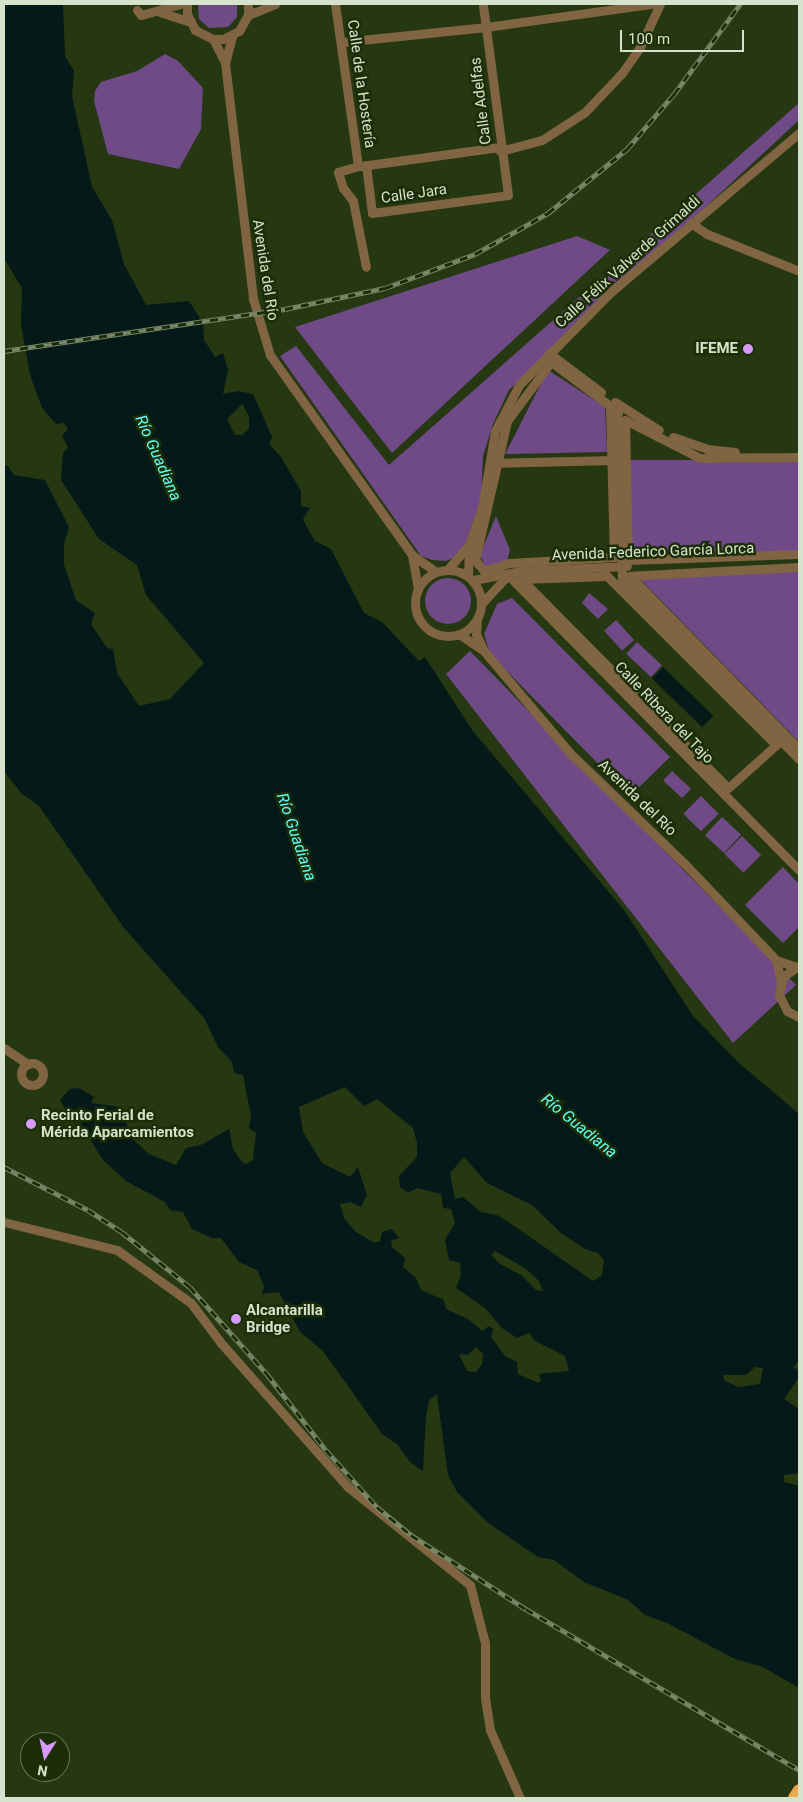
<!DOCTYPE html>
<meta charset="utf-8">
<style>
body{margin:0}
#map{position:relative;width:803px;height:1802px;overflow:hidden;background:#253812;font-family:Roboto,sans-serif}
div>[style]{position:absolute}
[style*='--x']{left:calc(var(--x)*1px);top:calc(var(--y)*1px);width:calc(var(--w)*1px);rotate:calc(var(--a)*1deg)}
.green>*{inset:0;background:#6f4a86;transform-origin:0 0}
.round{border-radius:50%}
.water>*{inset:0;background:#051918;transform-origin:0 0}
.minor>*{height:9px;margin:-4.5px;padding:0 4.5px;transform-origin:4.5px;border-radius:4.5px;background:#816542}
.minor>.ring{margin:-4.5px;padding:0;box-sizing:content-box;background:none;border:9px solid #816542;border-radius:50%}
.highway>*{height:12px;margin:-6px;padding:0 6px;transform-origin:6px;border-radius:6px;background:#eda84a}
.rail>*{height:4.5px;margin-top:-2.25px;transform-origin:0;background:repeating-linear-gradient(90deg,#1b2e07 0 8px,#788869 0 16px);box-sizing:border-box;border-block:1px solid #788869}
.dots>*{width:14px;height:14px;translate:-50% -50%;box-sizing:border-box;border:2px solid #1b2e07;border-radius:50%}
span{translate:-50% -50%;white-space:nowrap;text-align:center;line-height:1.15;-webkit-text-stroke:5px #1b2e07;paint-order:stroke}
.street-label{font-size:15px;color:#d6e3cc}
.poi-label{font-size:15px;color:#d6e3cc;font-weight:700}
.right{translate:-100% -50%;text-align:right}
.left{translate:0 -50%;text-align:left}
.water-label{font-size:16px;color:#5efef8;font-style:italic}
.frame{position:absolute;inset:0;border:5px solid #d6e3cc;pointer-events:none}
.north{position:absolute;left:20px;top:1732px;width:50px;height:50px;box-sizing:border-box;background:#1b2e07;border:1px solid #667656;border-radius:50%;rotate:190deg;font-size:14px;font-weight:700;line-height:20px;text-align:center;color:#d6e3cc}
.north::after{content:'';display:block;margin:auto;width:18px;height:22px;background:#d69bfa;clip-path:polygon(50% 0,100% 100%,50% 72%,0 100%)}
.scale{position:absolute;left:620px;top:30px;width:124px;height:22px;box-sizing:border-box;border:2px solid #d6e3cc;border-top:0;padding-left:6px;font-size:15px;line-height:18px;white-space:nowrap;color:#d6e3cc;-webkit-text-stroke:4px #1b2e07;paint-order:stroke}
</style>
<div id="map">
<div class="green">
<div style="clip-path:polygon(198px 4px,237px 4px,237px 17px,228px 27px,209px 28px,199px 19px)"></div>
<div style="clip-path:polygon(165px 54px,178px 61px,203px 88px,201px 129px,179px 169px,108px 154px,94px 101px,95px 91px,101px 82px,137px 71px)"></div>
<div style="clip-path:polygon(799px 103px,799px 120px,509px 390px,493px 424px,483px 456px,481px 499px,464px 548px,456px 557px,446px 561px,432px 560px,421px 556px,280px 356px,296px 346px,389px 465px)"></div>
<div style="clip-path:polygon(577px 236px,610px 250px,392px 453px,295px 327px)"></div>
<div style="clip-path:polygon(548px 370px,605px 407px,607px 452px,505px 454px)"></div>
<div style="left:799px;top:460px;width:92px;height:170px;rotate:90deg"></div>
<div style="clip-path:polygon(496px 516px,510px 550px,507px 561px,486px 568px,480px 555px)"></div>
<div style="clip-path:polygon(799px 569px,799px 742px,641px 580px)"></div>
<div class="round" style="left:425px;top:578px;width:46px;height:46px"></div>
<div style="clip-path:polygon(589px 593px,608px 609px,598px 619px,582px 603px)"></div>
<div style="clip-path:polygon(512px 598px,670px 757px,630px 796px,490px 654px,484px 634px,497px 604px)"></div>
<div style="left:616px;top:620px;width:27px;height:16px;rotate:48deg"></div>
<div style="left:637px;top:642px;width:34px;height:16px;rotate:43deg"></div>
<div style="clip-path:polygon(470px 651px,796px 985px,733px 1043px,446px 674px)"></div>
<div style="left:672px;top:771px;width:26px;height:13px;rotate:43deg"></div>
<div style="left:701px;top:796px;width:25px;height:25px;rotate:45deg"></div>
<div style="left:722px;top:817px;width:26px;height:25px;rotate:43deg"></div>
<div style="left:742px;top:836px;width:27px;height:25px;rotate:45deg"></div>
<div style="clip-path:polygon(783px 867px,799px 884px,799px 927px,783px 943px,745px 905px)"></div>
</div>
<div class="water">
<div style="clip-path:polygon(evenodd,4px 4px,63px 4px,65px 56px,74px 71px,72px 96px,92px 187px,112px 220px,124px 264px,146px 305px,189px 301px,203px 323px,204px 340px,215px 357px,223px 353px,228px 370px,223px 394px,238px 391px,253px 394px,272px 437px,269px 444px,281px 457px,301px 491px,301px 506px,310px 508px,303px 519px,308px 529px,315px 541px,331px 549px,364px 613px,382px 622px,419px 661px,425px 657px,472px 730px,624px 910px,693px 1016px,738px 1062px,799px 1114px,799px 1360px,793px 1367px,799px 1370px,799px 1377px,784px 1399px,799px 1409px,799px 1473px,784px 1475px,784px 1482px,799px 1486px,799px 1688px,763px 1667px,735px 1659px,667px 1623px,645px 1615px,628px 1600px,584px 1582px,554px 1560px,538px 1557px,487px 1522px,457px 1492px,448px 1475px,437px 1394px,429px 1400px,426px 1416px,423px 1471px,410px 1462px,397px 1444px,383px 1435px,323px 1351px,300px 1332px,279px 1292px,262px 1294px,264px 1286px,257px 1270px,239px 1262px,221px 1238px,212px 1238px,192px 1229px,183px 1212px,170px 1210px,165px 1202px,126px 1181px,103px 1160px,76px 1117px,66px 1111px,60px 1100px,70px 1089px,79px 1088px,94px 1097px,91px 1103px,120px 1107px,126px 1115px,128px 1135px,149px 1154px,176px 1165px,186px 1148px,201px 1145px,229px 1129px,233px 1149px,242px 1162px,246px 1164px,253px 1160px,256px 1133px,249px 1128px,251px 1116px,243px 1075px,234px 1073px,232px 1062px,218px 1047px,204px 1018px,124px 928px,39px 806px,22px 794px,4px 771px,4px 467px,7px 465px,14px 475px,45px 480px,69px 527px,64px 544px,64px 565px,76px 600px,95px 613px,91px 624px,107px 648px,113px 649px,117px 673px,139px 706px,170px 699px,204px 663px,146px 595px,137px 565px,99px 539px,61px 480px,63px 453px,68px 448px,62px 436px,68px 429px,64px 423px,56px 424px,42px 408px,30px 375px,21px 324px,22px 288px,5px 260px,4px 250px,4px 4px,242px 404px,249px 416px,249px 429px,242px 435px,235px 435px,227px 419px,242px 404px,4px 4px,345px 1087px,364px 1106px,377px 1099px,413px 1128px,417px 1143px,417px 1157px,399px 1176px,400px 1187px,408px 1193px,417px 1188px,441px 1194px,443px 1208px,451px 1209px,455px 1223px,445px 1240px,449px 1260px,460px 1263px,461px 1275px,456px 1288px,485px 1308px,502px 1328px,517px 1338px,529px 1333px,535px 1341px,565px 1356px,569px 1371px,539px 1374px,541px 1381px,538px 1383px,518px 1374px,517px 1362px,505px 1356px,491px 1337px,493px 1329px,489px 1326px,482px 1331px,468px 1319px,446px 1309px,444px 1300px,421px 1290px,416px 1278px,403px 1267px,405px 1258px,392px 1247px,391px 1241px,399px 1238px,392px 1229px,382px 1232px,380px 1242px,373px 1242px,356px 1232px,344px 1218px,340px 1204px,351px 1202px,361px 1207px,367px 1195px,358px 1167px,350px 1177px,322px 1163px,303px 1132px,299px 1107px,345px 1087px,4px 4px,464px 1157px,487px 1183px,532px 1205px,561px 1233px,585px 1249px,598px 1253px,604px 1260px,602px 1275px,593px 1281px,510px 1223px,497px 1215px,481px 1212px,463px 1197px,455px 1199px,450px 1173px,464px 1157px,4px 4px,495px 1251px,525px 1268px,539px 1281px,543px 1291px,536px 1290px,521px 1275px,500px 1264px,491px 1255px,495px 1251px,4px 4px,476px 1347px,483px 1354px,482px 1364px,476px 1372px,467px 1371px,459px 1354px,468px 1355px,476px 1347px,4px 4px,755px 1367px,763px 1368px,760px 1384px,738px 1387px,724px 1380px,723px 1375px,746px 1375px,755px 1367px)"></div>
<div style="left:663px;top:667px;width:70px;height:16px;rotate:44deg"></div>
</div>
<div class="minor">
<div style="--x:187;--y:4;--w:10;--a:90"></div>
<div style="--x:187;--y:14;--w:18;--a:63"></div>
<div style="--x:195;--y:30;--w:20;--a:27"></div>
<div style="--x:213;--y:39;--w:10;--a:0"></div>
<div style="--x:223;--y:39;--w:18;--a:-27"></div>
<div style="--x:239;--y:31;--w:18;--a:-61"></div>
<div style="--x:248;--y:15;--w:11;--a:-90"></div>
<div style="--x:335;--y:4;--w:164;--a:81.9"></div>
<div style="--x:358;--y:166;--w:21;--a:163"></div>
<div style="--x:338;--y:172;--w:17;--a:73"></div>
<div style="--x:343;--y:188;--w:16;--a:52"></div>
<div style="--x:353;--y:201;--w:67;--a:78.9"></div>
<div style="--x:137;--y:10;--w:6;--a:51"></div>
<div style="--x:141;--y:15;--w:41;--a:-15.8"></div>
<div style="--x:160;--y:12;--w:32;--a:18"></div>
<div style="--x:248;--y:15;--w:29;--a:-22"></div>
<div style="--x:213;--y:39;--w:27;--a:63"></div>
<div style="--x:225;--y:63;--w:238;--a:83.2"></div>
<div style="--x:253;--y:299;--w:59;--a:73.1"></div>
<div style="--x:270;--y:355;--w:245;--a:54.6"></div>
<div style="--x:412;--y:555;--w:29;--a:35"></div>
<div style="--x:342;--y:42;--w:145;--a:-5.9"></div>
<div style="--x:486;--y:27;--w:168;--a:-7.9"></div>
<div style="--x:225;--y:63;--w:28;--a:-75"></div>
<div style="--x:500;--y:151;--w:43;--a:-14.7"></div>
<div style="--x:542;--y:140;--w:51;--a:-33.1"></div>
<div style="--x:585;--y:112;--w:54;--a:-46.5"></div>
<div style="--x:622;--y:73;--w:32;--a:-55"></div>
<div style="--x:640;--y:47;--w:47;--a:-65.1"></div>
<div style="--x:366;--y:165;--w:48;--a:82.9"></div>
<div style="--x:372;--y:213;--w:137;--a:-7.5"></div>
<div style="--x:508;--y:195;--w:193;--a:-97.5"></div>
<div style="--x:361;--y:166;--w:140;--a:-7.8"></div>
<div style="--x:691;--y:223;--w:19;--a:35"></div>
<div style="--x:707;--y:234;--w:99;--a:21.9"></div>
<div style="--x:549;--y:353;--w:65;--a:36.9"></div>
<div style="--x:551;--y:362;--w:74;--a:36.7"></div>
<div style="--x:610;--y:406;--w:151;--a:88.5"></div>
<div style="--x:614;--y:557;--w:105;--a:176.7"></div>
<div style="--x:509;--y:563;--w:26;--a:162"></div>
<div style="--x:484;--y:571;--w:14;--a:-129"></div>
<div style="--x:475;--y:560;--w:143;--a:-77"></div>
<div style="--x:507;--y:421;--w:74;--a:-53.3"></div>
<div style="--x:615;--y:402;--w:52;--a:32.5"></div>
<div style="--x:620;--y:406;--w:10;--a:107"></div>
<div style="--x:617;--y:416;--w:163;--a:88.2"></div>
<div style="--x:622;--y:579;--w:252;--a:45.5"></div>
<div style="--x:673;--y:437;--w:36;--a:19"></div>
<div style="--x:707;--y:449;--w:28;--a:6"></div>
<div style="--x:799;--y:457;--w:99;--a:179.4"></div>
<div style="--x:700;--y:458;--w:84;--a:-153.1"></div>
<div style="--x:625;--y:420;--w:140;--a:88.8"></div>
<div style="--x:628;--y:560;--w:171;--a:-2"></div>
<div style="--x:491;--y:463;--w:124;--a:-1.4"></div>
<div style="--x:412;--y:555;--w:35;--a:80"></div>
<div style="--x:799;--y:567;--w:169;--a:177"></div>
<div style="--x:630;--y:576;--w:242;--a:45.7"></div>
<div style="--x:448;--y:569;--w:32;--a:-49"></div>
<div style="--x:469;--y:545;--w:39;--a:-71"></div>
<div style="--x:482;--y:508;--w:78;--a:-80.4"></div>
<div style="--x:495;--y:431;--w:52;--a:-62.4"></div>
<div style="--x:519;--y:385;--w:132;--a:-45.3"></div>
<div style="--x:612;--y:291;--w:245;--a:-40.2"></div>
<div class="ring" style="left:415px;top:570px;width:57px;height:57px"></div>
<div style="--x:508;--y:575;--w:414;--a:45.4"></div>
<div style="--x:468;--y:576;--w:31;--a:-88"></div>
<div style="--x:607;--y:576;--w:239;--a:45"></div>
<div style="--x:776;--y:745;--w:64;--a:138.1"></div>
<div style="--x:728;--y:788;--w:294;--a:-134.7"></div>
<div style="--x:521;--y:579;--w:86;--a:-2"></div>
<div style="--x:473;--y:580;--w:49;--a:-10.6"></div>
<div style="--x:521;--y:571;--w:106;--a:-2.7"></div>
<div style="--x:482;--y:603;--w:38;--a:-47"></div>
<div style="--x:477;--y:620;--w:14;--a:94"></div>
<div style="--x:476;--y:634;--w:19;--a:65"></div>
<div style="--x:484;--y:651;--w:133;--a:49.9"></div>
<div style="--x:570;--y:753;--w:160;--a:44"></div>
<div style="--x:685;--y:864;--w:132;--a:46.5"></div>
<div style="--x:776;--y:960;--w:21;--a:19"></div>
<div style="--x:459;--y:634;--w:30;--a:34"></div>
<div style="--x:776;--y:960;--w:23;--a:77"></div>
<div style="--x:798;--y:966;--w:19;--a:144"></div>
<div style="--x:783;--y:977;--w:18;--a:103"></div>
<div style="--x:779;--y:995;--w:18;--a:63"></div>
<div style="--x:787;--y:1011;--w:13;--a:27"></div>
<div style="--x:4;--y:1048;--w:29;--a:34"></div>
<div class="ring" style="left:21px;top:1063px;width:13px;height:13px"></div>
<div style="--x:4;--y:1222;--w:116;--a:13.9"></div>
<div style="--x:117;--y:1250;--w:91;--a:35.6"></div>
<div style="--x:191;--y:1303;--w:50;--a:53.1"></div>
<div style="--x:221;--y:1343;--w:192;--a:48.6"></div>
<div style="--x:348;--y:1487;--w:156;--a:38.8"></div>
<div style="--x:470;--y:1585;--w:60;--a:75.5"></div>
<div style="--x:485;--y:1643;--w:55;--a:90"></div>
<div style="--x:485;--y:1698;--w:32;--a:81"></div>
<div style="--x:490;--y:1730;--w:74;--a:66.2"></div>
</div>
<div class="highway">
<div style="--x:794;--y:1798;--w:9;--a:-58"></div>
</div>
<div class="rail">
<div style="--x:4;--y:351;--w:284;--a:-8.5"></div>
<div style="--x:285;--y:309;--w:102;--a:-11.9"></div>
<div style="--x:385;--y:288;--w:96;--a:-20.7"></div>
<div style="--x:475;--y:254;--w:84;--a:-29.3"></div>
<div style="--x:548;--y:213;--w:102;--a:-39"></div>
<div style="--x:627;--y:149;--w:72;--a:-49.5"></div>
<div style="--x:674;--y:94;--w:112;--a:-53.7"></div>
<div style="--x:4;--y:1167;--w:94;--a:27.1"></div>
<div style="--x:88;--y:1210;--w:40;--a:32.9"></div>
<div style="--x:122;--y:1232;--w:87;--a:39"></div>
<div style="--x:190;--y:1287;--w:116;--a:48.5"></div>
<div style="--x:267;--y:1374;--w:96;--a:52.2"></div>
<div style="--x:326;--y:1450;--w:76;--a:48.2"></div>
<div style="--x:377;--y:1507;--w:44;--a:39.5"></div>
<div style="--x:411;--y:1535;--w:137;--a:32.8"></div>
<div style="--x:526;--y:1609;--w:317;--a:30.5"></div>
</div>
<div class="dots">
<div style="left:748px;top:349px;background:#d69bfa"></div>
<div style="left:31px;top:1124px;background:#d69bfa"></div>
<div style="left:236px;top:1319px;background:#d69bfa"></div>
</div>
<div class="street-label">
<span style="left:361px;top:84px;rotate:82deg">Calle de la Hostería</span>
<span style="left:481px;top:101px;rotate:-97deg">Calle Adelfas</span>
<span style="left:414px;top:194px;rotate:-8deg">Calle Jara</span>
<span style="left:628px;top:262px;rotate:-42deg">Calle Félix Valverde Grimaldi</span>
<span style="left:265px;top:270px;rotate:81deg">Avenida del Río</span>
<span style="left:653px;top:552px;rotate:-2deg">Avenida Federico García Lorca</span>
<span style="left:664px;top:713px;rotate:46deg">Calle Ribera del Tajo</span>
<span style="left:637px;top:798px;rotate:44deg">Avenida del Río</span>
</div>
<div class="poi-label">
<span class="right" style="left:738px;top:349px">IFEME</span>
<span class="left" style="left:41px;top:1124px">Recinto Ferial de<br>Mérida Aparcamientos</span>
<span class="left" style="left:246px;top:1319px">Alcantarilla<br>Bridge</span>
</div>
<div class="water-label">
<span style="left:158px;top:458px;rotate:66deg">Río Guadiana</span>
<span style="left:296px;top:837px;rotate:71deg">Río Guadiana</span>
<span style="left:579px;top:1126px;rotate:39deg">Río Guadiana</span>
</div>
<div class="frame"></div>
<div class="north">N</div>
<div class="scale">100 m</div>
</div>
